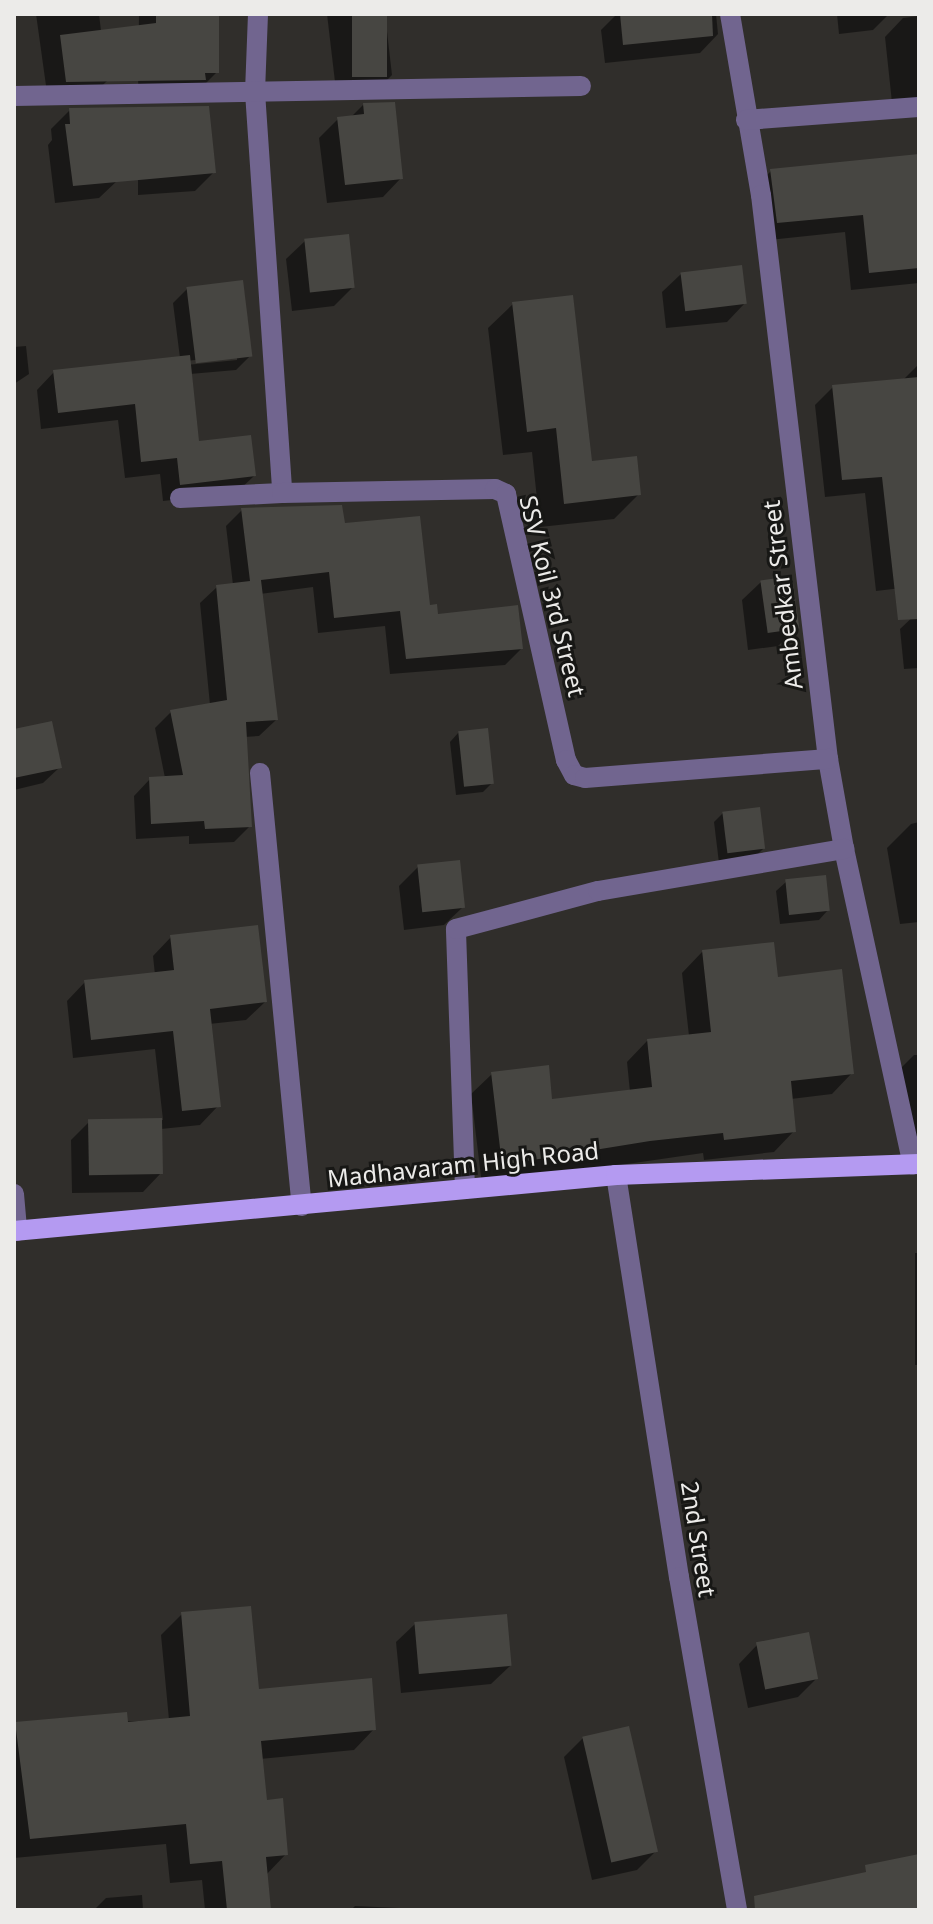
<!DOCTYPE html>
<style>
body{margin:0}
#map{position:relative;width:933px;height:1924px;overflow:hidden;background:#302e2b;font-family:"Noto Sans",sans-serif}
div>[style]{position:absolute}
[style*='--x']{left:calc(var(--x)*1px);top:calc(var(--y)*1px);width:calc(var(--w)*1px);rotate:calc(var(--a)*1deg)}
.shadow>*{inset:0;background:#0007;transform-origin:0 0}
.building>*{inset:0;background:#474642;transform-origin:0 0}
.minor>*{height:20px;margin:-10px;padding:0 10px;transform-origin:10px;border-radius:10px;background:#71658f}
.primary>*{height:20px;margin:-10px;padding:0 10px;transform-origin:10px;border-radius:10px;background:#b49af1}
span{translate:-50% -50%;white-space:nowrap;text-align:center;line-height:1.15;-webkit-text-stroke:6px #171715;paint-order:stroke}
.street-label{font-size:24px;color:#ecebe9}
.frame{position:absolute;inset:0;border:16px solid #ecebe9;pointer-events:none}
</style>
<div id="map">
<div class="shadow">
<div style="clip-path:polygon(36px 14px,99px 14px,107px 81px,88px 99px,48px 100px)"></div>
<div style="clip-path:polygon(139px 14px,217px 14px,217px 72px,198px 91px,138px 98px)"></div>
<div style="clip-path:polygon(327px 14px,385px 14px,392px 75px,369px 98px,337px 99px)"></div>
<div style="clip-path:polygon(617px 14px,716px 14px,718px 34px,700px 53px,605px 63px,601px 30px)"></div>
<div style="clip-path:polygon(837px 14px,889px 14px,873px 30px,839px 34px)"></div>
<div style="clip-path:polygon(919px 16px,919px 110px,893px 112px,885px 37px,903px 18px)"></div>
<div style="clip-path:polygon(363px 105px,401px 178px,383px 197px,327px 203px,319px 138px,338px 119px,351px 117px)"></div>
<div style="clip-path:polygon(70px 110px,118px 180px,99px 198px,55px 203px,48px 145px,52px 140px,51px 129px)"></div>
<div style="clip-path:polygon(138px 127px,214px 172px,195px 191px,138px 195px)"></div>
<div style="clip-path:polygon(919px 156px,919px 283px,851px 290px,845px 232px,759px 241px,752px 190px,771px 171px)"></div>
<div style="clip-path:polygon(305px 241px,353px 287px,334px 306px,292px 311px,286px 259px)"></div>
<div style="clip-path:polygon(681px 274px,745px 303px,727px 322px,666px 328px,662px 292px)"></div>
<div style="clip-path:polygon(evenodd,187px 289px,250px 356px,236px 370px,190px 374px,197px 443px,254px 476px,236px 493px,163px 501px,160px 474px,125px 478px,118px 420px,41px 429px,37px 390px,54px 372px,180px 358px,173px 303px,187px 289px,237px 356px,237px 360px,186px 365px,185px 361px,237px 356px)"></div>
<div style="clip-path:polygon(513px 304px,590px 463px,639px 494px,614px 519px,540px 527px,532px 452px,503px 455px,488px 328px)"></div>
<div style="clip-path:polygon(26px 346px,29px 374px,14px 384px,14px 347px)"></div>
<div style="clip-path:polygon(919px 364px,919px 586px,876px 591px,865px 493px,825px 497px,815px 405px,833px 387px,902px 381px)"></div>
<div style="clip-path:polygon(242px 510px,343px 526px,436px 616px,521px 649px,505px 665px,390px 674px,385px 626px,318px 633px,313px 587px,260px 594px,276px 720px,259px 736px,244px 737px,250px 826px,234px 842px,189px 844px,189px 836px,136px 839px,134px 796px,150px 779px,165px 778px,155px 728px,171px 712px,210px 705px,200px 603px,217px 587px,233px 585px,226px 526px)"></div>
<div style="clip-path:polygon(761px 582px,797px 628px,778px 646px,748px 650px,742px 600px)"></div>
<div style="clip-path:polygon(919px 611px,919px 668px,904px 669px,900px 629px)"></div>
<div style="clip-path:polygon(14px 731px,60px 767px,43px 783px,14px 790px)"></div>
<div style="clip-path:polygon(459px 732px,492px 783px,483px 792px,456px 795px,450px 742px)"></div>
<div style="clip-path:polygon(723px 813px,763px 849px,754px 858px,719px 863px,714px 822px)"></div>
<div style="clip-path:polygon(919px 822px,919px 922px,900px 924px,887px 848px,911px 824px)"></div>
<div style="clip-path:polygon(418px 867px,463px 907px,444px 925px,404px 930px,399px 886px)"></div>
<div style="clip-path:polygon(786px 882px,828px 910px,819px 920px,780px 924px,776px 891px)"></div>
<div style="clip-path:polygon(171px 937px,265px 1002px,246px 1020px,209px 1024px,218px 1106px,200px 1125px,161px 1129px,161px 1173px,143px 1192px,72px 1193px,71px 1140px,89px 1122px,163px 1120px,155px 1049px,73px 1058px,67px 1001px,85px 982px,155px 975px,153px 956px)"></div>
<div style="clip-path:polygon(702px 952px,776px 979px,852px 1073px,832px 1094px,791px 1099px,794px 1131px,774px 1152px,704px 1160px,703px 1153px,482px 1185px,471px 1094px,492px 1074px,551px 1101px,630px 1092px,627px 1062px,647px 1041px,689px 1036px,682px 973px)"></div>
<div style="clip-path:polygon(914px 1055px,919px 1055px,919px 1147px,895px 1074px)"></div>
<div style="left:919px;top:1253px;width:112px;height:4px;rotate:90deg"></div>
<div style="clip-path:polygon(182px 1614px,258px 1691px,374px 1729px,354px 1750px,260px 1759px,265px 1802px,286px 1854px,266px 1875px,269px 1910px,205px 1910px,202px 1880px,170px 1883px,166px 1844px,14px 1858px,14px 1725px,169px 1720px,161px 1635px)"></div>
<div style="clip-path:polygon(415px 1624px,510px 1666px,491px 1684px,401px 1693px,396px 1642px)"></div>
<div style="clip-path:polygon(757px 1645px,816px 1679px,798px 1697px,748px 1708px,739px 1664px)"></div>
<div style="clip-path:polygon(583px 1738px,656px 1851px,637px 1870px,592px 1880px,564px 1757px)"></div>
<div style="clip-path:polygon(142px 1895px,143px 1910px,94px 1910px,106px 1898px)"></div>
<div style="clip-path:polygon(355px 1906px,443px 1910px,351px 1910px)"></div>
</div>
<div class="building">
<div style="clip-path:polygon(156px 14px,219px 14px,219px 73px,205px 73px,206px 80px,66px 82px,60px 35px,156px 23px)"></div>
<div style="left:352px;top:14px;width:35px;height:63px"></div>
<div style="clip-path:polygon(620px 14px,712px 14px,713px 36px,623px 45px)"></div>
<div style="clip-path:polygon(395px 102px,403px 179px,345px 185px,337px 117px,364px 114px,363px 103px)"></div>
<div style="clip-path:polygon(209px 106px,216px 173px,73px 186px,65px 124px,70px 124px,69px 108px)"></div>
<div style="clip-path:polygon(919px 154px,919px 268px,869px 273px,863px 215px,777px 223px,770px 169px)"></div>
<div style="left:349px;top:234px;width:54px;height:45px;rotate:84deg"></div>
<div style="left:742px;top:265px;width:39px;height:62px;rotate:83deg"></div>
<div style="left:243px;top:280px;width:77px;height:57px;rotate:83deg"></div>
<div style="clip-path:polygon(573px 295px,592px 461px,637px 456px,641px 495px,564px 504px,556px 428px,527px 432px,512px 302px)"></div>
<div style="clip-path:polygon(190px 355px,199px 441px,251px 435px,256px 476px,180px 485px,177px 458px,141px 462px,135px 404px,58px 413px,53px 370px)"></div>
<div style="clip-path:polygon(919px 377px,919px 619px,898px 620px,882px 477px,842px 480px,832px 385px)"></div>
<div style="clip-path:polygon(342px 505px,345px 523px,420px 516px,430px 605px,437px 604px,438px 614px,518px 605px,523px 649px,406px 659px,400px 611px,334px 618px,329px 572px,261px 580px,278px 720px,246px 722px,252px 827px,205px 829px,204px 821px,151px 824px,149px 777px,183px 775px,170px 710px,227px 700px,216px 585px,250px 581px,241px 508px)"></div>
<div style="left:792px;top:576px;width:53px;height:32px;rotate:82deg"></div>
<div style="clip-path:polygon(52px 721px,62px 768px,14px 778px,14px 729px)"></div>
<div style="left:488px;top:728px;width:56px;height:30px;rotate:84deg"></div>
<div style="left:760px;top:807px;width:42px;height:38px;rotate:83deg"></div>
<div style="left:460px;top:860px;width:48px;height:43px;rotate:84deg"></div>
<div style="left:826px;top:875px;width:36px;height:41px;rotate:84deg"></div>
<div style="clip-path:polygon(258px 925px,267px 1002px,210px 1009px,221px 1107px,182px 1111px,173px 1031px,91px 1040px,84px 980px,174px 970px,170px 935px)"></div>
<div style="clip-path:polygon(774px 942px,778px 977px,842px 969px,854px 1074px,791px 1081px,796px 1132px,724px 1140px,723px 1133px,650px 1141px,502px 1165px,491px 1072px,549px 1065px,552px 1099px,652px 1087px,647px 1039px,711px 1032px,702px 950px)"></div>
<div style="left:162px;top:1118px;width:56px;height:74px;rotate:89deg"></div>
<div style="clip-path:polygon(251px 1606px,259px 1689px,372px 1678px,376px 1730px,261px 1741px,267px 1800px,283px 1798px,288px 1855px,266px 1857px,271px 1910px,227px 1910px,222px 1861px,190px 1864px,186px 1824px,30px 1839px,15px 1722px,127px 1712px,128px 1722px,190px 1716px,181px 1612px)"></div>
<div style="left:507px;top:1614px;width:52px;height:93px;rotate:85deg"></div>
<div style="left:809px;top:1632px;width:48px;height:54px;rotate:79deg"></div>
<div style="left:629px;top:1726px;width:129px;height:48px;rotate:77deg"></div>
<div style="clip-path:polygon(919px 1854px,919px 1910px,755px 1910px,754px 1896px,866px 1872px,865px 1865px)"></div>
</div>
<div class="minor">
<div style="--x:258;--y:14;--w:78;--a:92.2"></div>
<div style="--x:255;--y:92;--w:402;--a:86.1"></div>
<div style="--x:730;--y:14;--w:184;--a:80.3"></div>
<div style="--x:761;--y:195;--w:568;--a:83.23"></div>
<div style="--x:828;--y:759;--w:91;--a:79.9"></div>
<div style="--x:844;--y:849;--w:323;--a:77.7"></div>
<div style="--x:14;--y:96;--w:567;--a:-1.01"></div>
<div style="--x:746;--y:120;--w:173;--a:-4.3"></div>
<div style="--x:180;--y:498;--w:102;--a:-2.8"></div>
<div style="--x:282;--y:493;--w:213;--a:-1.1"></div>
<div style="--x:495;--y:489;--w:12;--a:24"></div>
<div style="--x:506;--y:494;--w:273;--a:77.3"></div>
<div style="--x:566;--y:760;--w:17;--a:62"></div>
<div style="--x:574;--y:775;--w:11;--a:15"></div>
<div style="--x:585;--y:778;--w:244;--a:-4.5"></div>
<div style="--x:260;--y:773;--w:435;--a:84.5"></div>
<div style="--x:616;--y:1175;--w:407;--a:81.1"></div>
<div style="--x:679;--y:1577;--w:338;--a:80.1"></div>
<div style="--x:465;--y:1189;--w:260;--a:-92"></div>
<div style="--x:456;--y:929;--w:147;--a:-15"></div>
<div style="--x:598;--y:891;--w:250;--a:-9.7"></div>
<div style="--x:14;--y:1194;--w:37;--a:85"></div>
</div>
<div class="primary">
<div style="--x:14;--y:1231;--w:605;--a:-5.31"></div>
<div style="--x:616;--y:1175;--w:303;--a:-2.1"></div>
</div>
<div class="street-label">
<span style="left:782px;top:595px;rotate:-97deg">Ambedkar Street</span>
<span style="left:553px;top:596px;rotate:76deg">SSV Koil 3rd Street</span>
<span style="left:463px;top:1164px;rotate:-6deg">Madhavaram High Road</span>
<span style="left:699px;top:1539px;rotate:81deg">2nd Street</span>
</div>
<div class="frame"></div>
</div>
